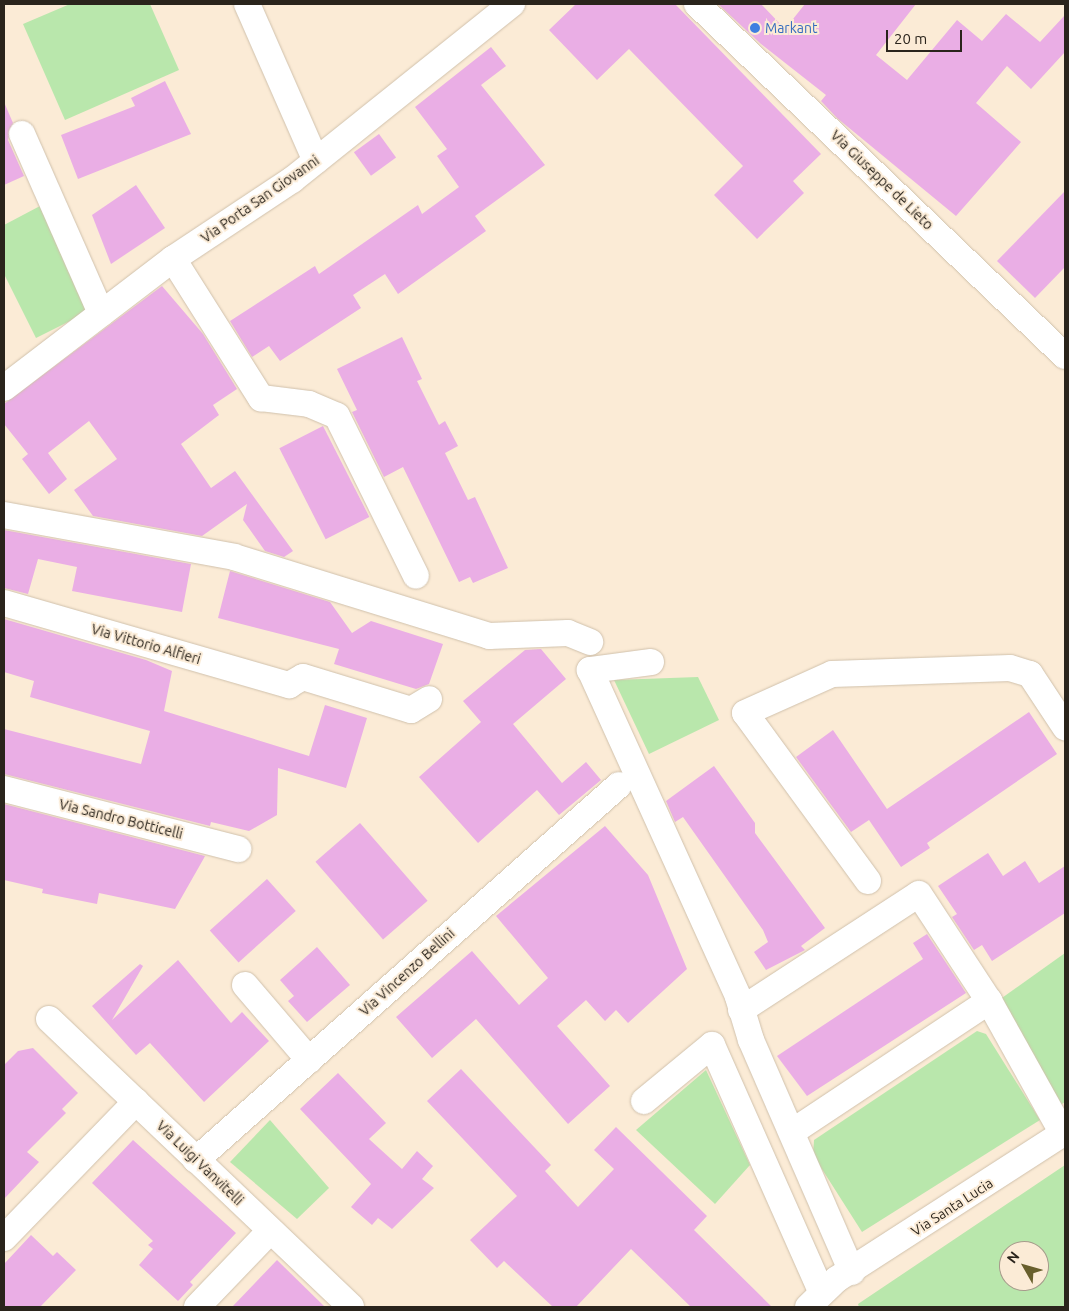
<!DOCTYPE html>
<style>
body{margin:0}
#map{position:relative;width:1069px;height:1311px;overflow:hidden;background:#fbebd6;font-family:Ubuntu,sans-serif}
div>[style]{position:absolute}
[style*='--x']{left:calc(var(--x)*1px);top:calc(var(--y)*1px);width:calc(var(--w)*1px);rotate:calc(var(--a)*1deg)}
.green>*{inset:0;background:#b9e7ac}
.building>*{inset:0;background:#eaaee5;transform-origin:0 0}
.roads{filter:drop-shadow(0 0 1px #d0c1ac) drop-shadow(0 0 1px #d0c1ac)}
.minor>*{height:26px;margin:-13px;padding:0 13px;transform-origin:13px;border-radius:13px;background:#fff}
.dots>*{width:14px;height:14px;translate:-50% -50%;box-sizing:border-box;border:2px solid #fbebd6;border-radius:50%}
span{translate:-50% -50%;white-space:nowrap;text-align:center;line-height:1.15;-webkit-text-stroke:4px #fbebd6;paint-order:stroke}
.shop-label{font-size:14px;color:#366cbe}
.left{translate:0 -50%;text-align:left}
.street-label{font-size:14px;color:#2a241c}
.frame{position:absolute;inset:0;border:5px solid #2a241c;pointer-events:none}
.north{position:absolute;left:999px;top:1241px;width:50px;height:50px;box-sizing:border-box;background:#fbebd6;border:1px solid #a79b8c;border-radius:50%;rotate:308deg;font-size:14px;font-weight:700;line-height:20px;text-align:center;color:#2a241c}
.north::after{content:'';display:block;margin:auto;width:18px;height:22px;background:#685f2c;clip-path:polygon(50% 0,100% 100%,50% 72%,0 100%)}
.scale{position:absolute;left:886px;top:30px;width:76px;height:22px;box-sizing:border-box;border:2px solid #2a241c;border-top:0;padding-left:6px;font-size:15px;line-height:18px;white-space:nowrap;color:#2a241c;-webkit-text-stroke:4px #fbebd6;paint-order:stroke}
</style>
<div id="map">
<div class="green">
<div style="clip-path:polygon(70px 4px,150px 4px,179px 70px,65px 120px,23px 24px)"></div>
<div style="clip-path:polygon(40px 206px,92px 310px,36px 338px,4px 274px,4px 225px)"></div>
<div style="clip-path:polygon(698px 677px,719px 720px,649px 754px,614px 680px)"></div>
<div style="clip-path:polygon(1065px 953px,1065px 1102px,1059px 1106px,999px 1000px)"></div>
<div style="clip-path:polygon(977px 1031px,986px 1034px,1040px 1120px,862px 1232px,813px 1155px,814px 1140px)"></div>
<div style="clip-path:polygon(706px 1070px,750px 1165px,715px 1204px,636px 1130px)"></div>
<div style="clip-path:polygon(270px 1120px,329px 1188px,297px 1219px,230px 1162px)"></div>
<div style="clip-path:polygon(evenodd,1065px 1165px,1065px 1307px,859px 1307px,858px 1304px,1065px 1165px,1009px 1251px,1039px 1251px,1039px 1281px,1009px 1281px,1009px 1251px)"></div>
</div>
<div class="building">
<div style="clip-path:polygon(576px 4px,675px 4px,821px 154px,793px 181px,804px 193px,757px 239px,714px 195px,743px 166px,629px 49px,597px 80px,549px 30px)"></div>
<div style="clip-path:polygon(718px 4px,761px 4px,785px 29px,805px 4px,916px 4px,876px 55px,907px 80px,957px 20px,982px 41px,1006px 14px,1040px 42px,1065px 15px,1065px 52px,1031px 89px,1007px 66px,976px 103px,1021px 142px,956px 216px,837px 118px,821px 101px,826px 95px,761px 44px)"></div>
<div style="clip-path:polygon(491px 47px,506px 66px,481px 85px,545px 165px,475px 216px,486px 231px,398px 294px,385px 274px,353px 295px,361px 308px,280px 361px,269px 346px,252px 357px,230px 321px,315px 266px,319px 274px,418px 205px,422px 214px,459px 187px,437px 156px,447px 149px,415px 107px)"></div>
<div style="clip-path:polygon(165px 81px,191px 134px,78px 179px,61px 135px,135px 106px,131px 98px)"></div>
<div style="clip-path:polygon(4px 102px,13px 123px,8px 140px,24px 176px,4px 185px)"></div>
<div style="left:379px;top:134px;width:29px;height:31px;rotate:54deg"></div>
<div style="clip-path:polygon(136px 185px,165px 228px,111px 264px,92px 215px)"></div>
<div style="clip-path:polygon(1065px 191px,1065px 267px,1035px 298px,997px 261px)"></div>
<div style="clip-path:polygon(162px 286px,203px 334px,237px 389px,213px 405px,219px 415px,181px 444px,211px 488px,235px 471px,293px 551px,284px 557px,265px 551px,243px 520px,247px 504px,202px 536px,93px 516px,74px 490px,117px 459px,89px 421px,48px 453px,67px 479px,49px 494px,22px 459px,28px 454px,4px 424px,4px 404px)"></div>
<div style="clip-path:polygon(402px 337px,422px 379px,417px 381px,439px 425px,445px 421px,458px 446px,445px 453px,468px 500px,475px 497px,508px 568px,473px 583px,470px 577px,459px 582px,403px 467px,384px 477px,352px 412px,357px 410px,337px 369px)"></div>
<div style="left:323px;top:426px;width:102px;height:49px;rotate:63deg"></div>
<div style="clip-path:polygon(4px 530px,191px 564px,182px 612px,72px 591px,77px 567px,38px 559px,28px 594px,4px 588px)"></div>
<div style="clip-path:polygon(230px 571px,330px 602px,352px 633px,371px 621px,443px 644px,429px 684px,416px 689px,334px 664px,339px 649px,218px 618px)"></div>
<div style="clip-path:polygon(4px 619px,146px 660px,172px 671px,164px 711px,309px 756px,325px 705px,367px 718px,346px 788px,278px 768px,277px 815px,249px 831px,211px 822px,210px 826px,4px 774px,4px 729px,141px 764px,150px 731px,30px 697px,34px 681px,4px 672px)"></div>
<div style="clip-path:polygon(541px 649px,566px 679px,513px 724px,562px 783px,586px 762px,601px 780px,559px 815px,537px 790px,478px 843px,419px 777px,481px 722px,463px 701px,525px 650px)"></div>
<div style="clip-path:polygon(1029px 712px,1057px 754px,927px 843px,930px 848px,901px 867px,869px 820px,851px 832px,796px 757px,833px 730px,887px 809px)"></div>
<div style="clip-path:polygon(714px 766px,755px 823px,755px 833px,825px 928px,801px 946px,805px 950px,766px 970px,754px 952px,768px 942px,763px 930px,683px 817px,675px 822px,666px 801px)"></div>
<div style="clip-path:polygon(4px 804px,205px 856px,204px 858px,175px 909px,99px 893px,97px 904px,42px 893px,43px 889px,4px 880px)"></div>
<div style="left:360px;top:823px;width:103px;height:59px;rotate:49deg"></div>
<div style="clip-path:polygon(605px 826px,648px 875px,687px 969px,628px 1023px,616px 1010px,605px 1021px,586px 1000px,557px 1026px,610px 1086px,568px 1124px,476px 1019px,432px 1058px,396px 1017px,472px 951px,519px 1005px,548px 978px,496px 916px)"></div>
<div style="clip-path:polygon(988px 853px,1003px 876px,1025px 861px,1039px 883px,1065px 866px,1065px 913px,992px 961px,982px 945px,974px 950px,952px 917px,957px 914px,938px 886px)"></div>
<div style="left:267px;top:879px;width:43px;height:77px;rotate:48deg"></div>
<div style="clip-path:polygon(927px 934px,966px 993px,807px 1096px,777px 1056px,923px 959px,913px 943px)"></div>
<div style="clip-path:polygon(317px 947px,350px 985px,307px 1022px,288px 1001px,294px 996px,280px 980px)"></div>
<div style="clip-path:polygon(178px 960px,231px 1023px,242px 1012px,269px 1041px,204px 1102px,150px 1043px,136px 1055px,92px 1006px,140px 964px,143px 966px,112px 1020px)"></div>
<div style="clip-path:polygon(33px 1048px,78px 1093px,62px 1109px,66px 1113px,27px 1152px,39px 1162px,4px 1199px,4px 1065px,18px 1051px)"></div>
<div style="clip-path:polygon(461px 1069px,551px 1165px,545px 1171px,578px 1207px,614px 1169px,594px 1150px,616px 1127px,707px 1216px,694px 1230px,772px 1307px,691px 1307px,631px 1249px,576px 1307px,553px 1307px,504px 1261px,497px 1268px,470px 1240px,517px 1196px,427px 1101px)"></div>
<div style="clip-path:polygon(338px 1073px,386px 1123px,369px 1139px,402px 1169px,417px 1151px,433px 1166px,422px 1179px,434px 1188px,392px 1229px,378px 1218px,372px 1225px,351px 1207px,371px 1184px,300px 1109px)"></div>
<div style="clip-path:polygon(133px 1140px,236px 1233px,190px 1282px,193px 1285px,178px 1301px,139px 1265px,153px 1249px,148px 1245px,153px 1241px,92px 1183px)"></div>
<div style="clip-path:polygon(31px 1235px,53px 1256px,57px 1252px,76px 1270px,40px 1307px,4px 1307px,4px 1264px)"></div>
<div style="clip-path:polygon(277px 1260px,325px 1307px,232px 1307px)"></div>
</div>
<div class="roads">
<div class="minor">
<div style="--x:247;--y:4;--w:171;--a:66.3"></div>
<div style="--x:697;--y:4;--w:509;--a:43.73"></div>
<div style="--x:22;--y:134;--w:196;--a:66.2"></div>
<div style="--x:173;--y:259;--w:165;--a:57.7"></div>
<div style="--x:261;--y:398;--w:48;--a:7.1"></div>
<div style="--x:309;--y:404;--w:30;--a:23"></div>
<div style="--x:337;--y:416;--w:178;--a:63.7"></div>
<div style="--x:4;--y:388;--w:213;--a:-37.4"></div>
<div style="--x:173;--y:259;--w:143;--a:-33.6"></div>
<div style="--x:292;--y:180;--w:282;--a:-38.7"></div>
<div style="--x:4;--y:515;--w:234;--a:10.3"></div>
<div style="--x:234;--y:557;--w:267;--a:17.2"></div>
<div style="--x:489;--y:636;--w:79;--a:-2.2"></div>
<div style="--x:568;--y:633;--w:24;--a:22"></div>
<div style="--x:4;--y:603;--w:297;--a:16.1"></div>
<div style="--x:289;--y:685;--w:16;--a:-30"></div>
<div style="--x:303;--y:677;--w:113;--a:17"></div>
<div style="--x:411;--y:710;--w:21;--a:-31"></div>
<div style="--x:651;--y:662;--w:62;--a:172.5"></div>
<div style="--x:590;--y:670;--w:359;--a:65.6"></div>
<div style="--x:738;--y:997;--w:45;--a:73.2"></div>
<div style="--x:751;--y:1040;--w:253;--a:66.5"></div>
<div style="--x:4;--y:789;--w:242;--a:14.4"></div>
<div style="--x:868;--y:881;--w:208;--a:-126.2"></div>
<div style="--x:745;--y:713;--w:95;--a:-24.1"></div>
<div style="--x:832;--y:674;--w:178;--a:-1.9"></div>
<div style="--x:1010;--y:668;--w:21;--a:17"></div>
<div style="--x:1030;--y:674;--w:64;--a:56.6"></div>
<div style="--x:245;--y:985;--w:99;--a:49.5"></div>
<div style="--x:741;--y:1010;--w:212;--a:-33.1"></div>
<div style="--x:919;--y:894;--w:128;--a:56.8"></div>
<div style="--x:989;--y:1001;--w:152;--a:60.9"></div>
<div style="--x:49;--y:1019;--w:417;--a:43.6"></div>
<div style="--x:644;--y:1101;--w:88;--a:-39.5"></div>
<div style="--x:712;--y:1045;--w:271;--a:66.1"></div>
<div style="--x:792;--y:1132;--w:237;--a:-33.6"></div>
<div style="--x:196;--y:1160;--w:565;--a:-41.56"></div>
<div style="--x:4;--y:1238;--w:190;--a:-45.9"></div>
<div style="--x:197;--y:1307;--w:105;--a:-46.2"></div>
<div style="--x:808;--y:1307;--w:40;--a:-44"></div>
<div style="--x:837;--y:1279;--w:271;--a:-32.8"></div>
</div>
</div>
<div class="dots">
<div style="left:755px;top:28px;background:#3f7fe0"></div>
</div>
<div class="shop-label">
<span class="left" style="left:765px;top:28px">Markant</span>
</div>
<div class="street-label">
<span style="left:882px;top:180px;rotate:44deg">Via Giuseppe de Lieto</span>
<span style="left:260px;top:199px;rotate:-35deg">Via Porta San Giovanni</span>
<span style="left:146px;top:644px;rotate:16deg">Via Vittorio Alfieri</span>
<span style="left:121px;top:819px;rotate:14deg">Via Sandro Botticelli</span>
<span style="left:407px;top:972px;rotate:-42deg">Via Vincenzo Bellini</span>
<span style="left:200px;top:1163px;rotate:44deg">Via Luigi Vanvitelli</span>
<span style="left:952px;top:1207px;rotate:-33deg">Via Santa Lucia</span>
</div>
<div class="frame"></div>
<div class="north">N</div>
<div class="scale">20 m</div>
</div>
